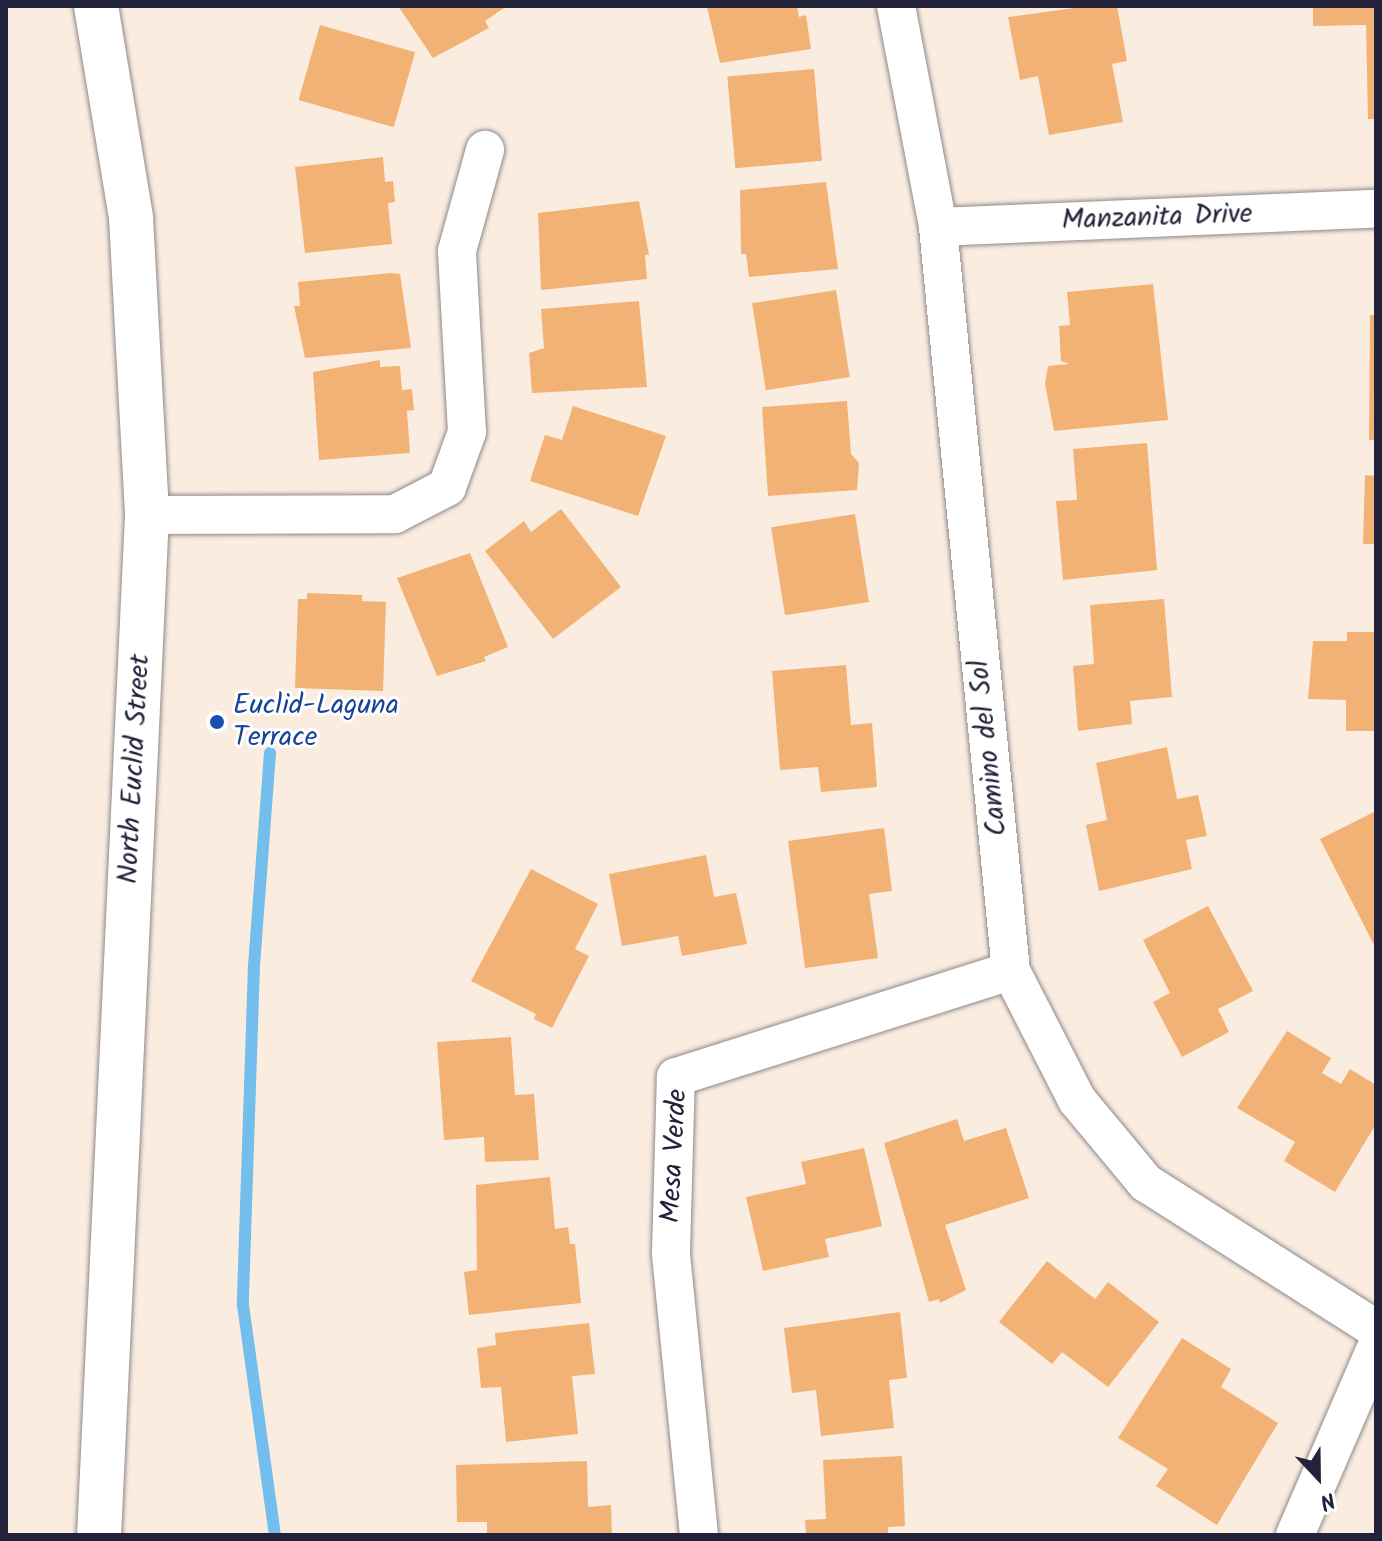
<!DOCTYPE html>
<style>
body{margin:0}
#map{position:relative;width:1382px;height:1541px;overflow:hidden;background:#faeddf;font-family:Kalam,sans-serif}
div>[style]{position:absolute}
[style*='--x']{left:calc(var(--x)*1px);top:calc(var(--y)*1px);width:calc(var(--w)*1px);rotate:calc(var(--a)*1deg)}
.stream>*{height:12px;margin:-6px;padding:0 6px;transform-origin:6px;border-radius:6px;background:#73beec}
.building>*{inset:0;background:#f3b275;transform-origin:0 0}
.roads{filter:drop-shadow(0 0 2px #8e888d) drop-shadow(0 0 2px #8e888d)}
.street>*{height:38px;margin:-19px;padding:0 19px;transform-origin:19px;border-radius:19px;background:#fff}
.secondary>*{height:44px;margin:-22px;padding:0 22px;transform-origin:22px;border-radius:22px;background:#fff}
.dots>*{width:22px;height:22px;translate:-50% -50%;box-sizing:border-box;border:4px solid #fff;border-radius:50%}
span{translate:-50% -50%;white-space:nowrap;text-align:center;line-height:1.15;-webkit-text-stroke:6px #fff;paint-order:stroke}
.street-label{font-size:28px;color:#22223b}
.transit-label{font-size:28px;color:#164399}
.left{translate:0 -50%;text-align:left}
.frame{position:absolute;inset:0;border:8px solid #22223b;pointer-events:none}
.north{position:absolute;left:1278px;top:1437px;width:80px;height:80px;-webkit-text-stroke:6px #fff;paint-order:stroke;rotate:158deg;font-size:22px;font-weight:700;line-height:32px;text-align:center;color:#22223b}
.north::after{content:'';display:block;margin:auto;width:28px;height:36px;background:#22223b;clip-path:polygon(50% 0,100% 100%,50% 72%,0 100%)}
</style>
<div id="map">
<div class="stream">
<div style="--x:270;--y:753;--w:213;--a:94.3"></div>
<div style="--x:254;--y:965;--w:340;--a:91.9"></div>
<div style="--x:243;--y:1305;--w:232;--a:82.1"></div>
</div>
<div class="building">
<div style="clip-path:polygon(398px 6px,507px 6px,485px 21px,489px 28px,433px 58px)"></div>
<div style="clip-path:polygon(797px 6px,799px 17px,806px 15px,811px 49px,720px 63px,707px 7px)"></div>
<div style="clip-path:polygon(1089px 6px,1117px 6px,1127px 61px,1112px 64px,1123px 122px,1049px 135px,1038px 76px,1020px 80px,1008px 17px)"></div>
<div style="clip-path:polygon(1313px 6px,1376px 6px,1376px 119px,1368px 119px,1366px 25px,1313px 26px)"></div>
<div style="left:320px;top:25px;width:99px;height:78px;rotate:16deg"></div>
<div style="left:814px;top:69px;width:92px;height:87px;rotate:85deg"></div>
<div style="clip-path:polygon(383px 157px,385px 182px,393px 181px,395px 202px,388px 203px,392px 244px,305px 253px,295px 167px)"></div>
<div style="clip-path:polygon(826px 182px,838px 269px,749px 277px,746px 254px,741px 254px,740px 190px)"></div>
<div style="clip-path:polygon(639px 201px,649px 255px,645px 255px,647px 279px,541px 290px,538px 213px)"></div>
<div style="clip-path:polygon(391px 273px,400px 274px,411px 348px,305px 358px,294px 306px,300px 306px,298px 282px)"></div>
<div style="clip-path:polygon(1153px 284px,1168px 420px,1054px 431px,1045px 384px,1048px 366px,1069px 364px,1061px 361px,1059px 326px,1070px 325px,1067px 292px)"></div>
<div style="left:836px;top:290px;width:88px;height:85px;rotate:81deg"></div>
<div style="clip-path:polygon(639px 301px,647px 387px,532px 393px,529px 353px,544px 348px,541px 309px)"></div>
<div style="clip-path:polygon(1370px 315px,1376px 315px,1376px 440px,1369px 440px)"></div>
<div style="clip-path:polygon(380px 360px,380px 367px,400px 366px,402px 390px,412px 389px,414px 410px,407px 411px,410px 453px,319px 460px,313px 372px)"></div>
<div style="clip-path:polygon(847px 401px,851px 454px,859px 463px,857px 490px,768px 496px,762px 407px)"></div>
<div style="clip-path:polygon(573px 406px,666px 436px,638px 516px,530px 481px,545px 435px,562px 440px)"></div>
<div style="clip-path:polygon(1147px 443px,1157px 570px,1063px 580px,1056px 501px,1077px 500px,1073px 449px)"></div>
<div style="clip-path:polygon(1365px 475px,1376px 476px,1376px 544px,1363px 544px)"></div>
<div style="clip-path:polygon(561px 509px,621px 587px,553px 639px,485px 551px,524px 521px,531px 532px)"></div>
<div style="left:855px;top:514px;width:89px;height:85px;rotate:81deg"></div>
<div style="clip-path:polygon(470px 553px,508px 647px,484px 657px,486px 661px,437px 676px,397px 578px)"></div>
<div style="clip-path:polygon(307px 593px,362px 595px,362px 601px,386px 602px,383px 691px,295px 688px,298px 599px,307px 599px)"></div>
<div style="clip-path:polygon(1164px 599px,1172px 697px,1130px 701px,1132px 724px,1078px 731px,1073px 666px,1094px 664px,1090px 605px)"></div>
<div style="clip-path:polygon(1347px 632px,1376px 632px,1376px 731px,1346px 731px,1346px 700px,1308px 699px,1313px 641px,1347px 641px)"></div>
<div style="clip-path:polygon(846px 665px,851px 725px,872px 723px,877px 787px,821px 792px,818px 767px,780px 770px,772px 671px)"></div>
<div style="clip-path:polygon(1167px 747px,1177px 799px,1198px 795px,1207px 836px,1186px 840px,1192px 869px,1099px 891px,1086px 825px,1107px 820px,1096px 763px)"></div>
<div style="clip-path:polygon(1376px 811px,1376px 949px,1320px 839px)"></div>
<div style="clip-path:polygon(884px 828px,892px 891px,869px 894px,878px 958px,805px 968px,788px 841px)"></div>
<div style="clip-path:polygon(706px 855px,714px 897px,736px 893px,747px 944px,682px 956px,678px 936px,622px 946px,609px 874px)"></div>
<div style="clip-path:polygon(531px 869px,598px 904px,575px 949px,589px 956px,552px 1028px,534px 1019px,536px 1014px,471px 981px)"></div>
<div style="clip-path:polygon(1208px 906px,1253px 991px,1218px 1009px,1229px 1032px,1182px 1057px,1153px 1002px,1170px 993px,1143px 940px)"></div>
<div style="clip-path:polygon(1287px 1031px,1331px 1058px,1322px 1073px,1341px 1084px,1350px 1069px,1376px 1085px,1376px 1124px,1335px 1192px,1284px 1161px,1295px 1142px,1237px 1108px)"></div>
<div style="clip-path:polygon(511px 1037px,515px 1095px,534px 1094px,539px 1160px,485px 1162px,484px 1137px,444px 1140px,437px 1042px)"></div>
<div style="clip-path:polygon(957px 1119px,964px 1141px,1006px 1128px,1029px 1198px,945px 1225px,966px 1290px,940px 1303px,939px 1299px,929px 1302px,884px 1143px)"></div>
<div style="clip-path:polygon(864px 1148px,882px 1226px,825px 1239px,829px 1257px,763px 1271px,746px 1197px,806px 1184px,801px 1162px)"></div>
<div style="clip-path:polygon(550px 1177px,555px 1229px,568px 1227px,570px 1244px,575px 1244px,581px 1303px,469px 1315px,464px 1272px,477px 1270px,476px 1185px)"></div>
<div style="clip-path:polygon(1047px 1261px,1095px 1299px,1108px 1282px,1159px 1322px,1108px 1387px,1062px 1352px,1052px 1364px,999px 1322px)"></div>
<div style="clip-path:polygon(900px 1312px,907px 1378px,889px 1380px,894px 1428px,821px 1436px,816px 1390px,792px 1393px,784px 1328px)"></div>
<div style="clip-path:polygon(589px 1323px,595px 1374px,572px 1376px,578px 1434px,506px 1442px,501px 1387px,481px 1388px,477px 1348px,496px 1345px,495px 1333px)"></div>
<div style="clip-path:polygon(1182px 1338px,1231px 1369px,1221px 1387px,1278px 1423px,1217px 1525px,1156px 1486px,1168px 1469px,1118px 1438px)"></div>
<div style="clip-path:polygon(902px 1456px,905px 1526px,888px 1527px,888px 1535px,806px 1535px,805px 1520px,826px 1519px,823px 1460px)"></div>
<div style="clip-path:polygon(587px 1461px,588px 1507px,611px 1505px,612px 1535px,487px 1534px,487px 1522px,457px 1522px,456px 1465px)"></div>
</div>
<div class="roads">
<div class="street">
<div style="--x:896;--y:6;--w:225;--a:79.2"></div>
<div style="--x:938;--y:227;--w:748;--a:84.4"></div>
<div style="--x:1011;--y:971;--w:145;--a:62.9"></div>
<div style="--x:1077;--y:1100;--w:108;--a:50.3"></div>
<div style="--x:1146;--y:1183;--w:272;--a:32.4"></div>
<div style="--x:938;--y:227;--w:438;--a:-2.4"></div>
<div style="--x:147;--y:515;--w:248;--a:-0.2"></div>
<div style="--x:395;--y:514;--w:59;--a:-27.4"></div>
<div style="--x:447;--y:487;--w:59;--a:-70"></div>
<div style="--x:467;--y:432;--w:181;--a:-93.2"></div>
<div style="--x:457;--y:251;--w:105;--a:-74.5"></div>
<div style="--x:699;--y:1535;--w:284;--a:-95.7"></div>
<div style="--x:671;--y:1252;--w:175;--a:-88.4"></div>
<div style="--x:676;--y:1077;--w:351;--a:-17.6"></div>
<div style="--x:1295;--y:1535;--w:204;--a:-66.6"></div>
</div>
<div class="secondary">
<div style="--x:96;--y:6;--w:215;--a:80.6"></div>
<div style="--x:131;--y:218;--w:297;--a:86.9"></div>
<div style="--x:147;--y:515;--w:1021;--a:92.69"></div>
</div>
</div>
<div class="dots">
<div style="left:217px;top:722px;background:#1a4fb4"></div>
</div>
<div class="street-label">
<span style="left:1157px;top:218px;rotate:-2deg">Manzanita Drive</span>
<span style="left:989px;top:748px;rotate:-96deg">Camino del Sol</span>
<span style="left:135px;top:769px;rotate:-87deg">North Euclid Street</span>
<span style="left:675px;top:1156px;rotate:-87deg">Mesa Verde</span>
</div>
<div class="transit-label">
<span class="left" style="left:233px;top:722px">Euclid-Laguna<br>Terrace</span>
</div>
<div class="frame"></div>
<div class="north">N</div>
</div>
